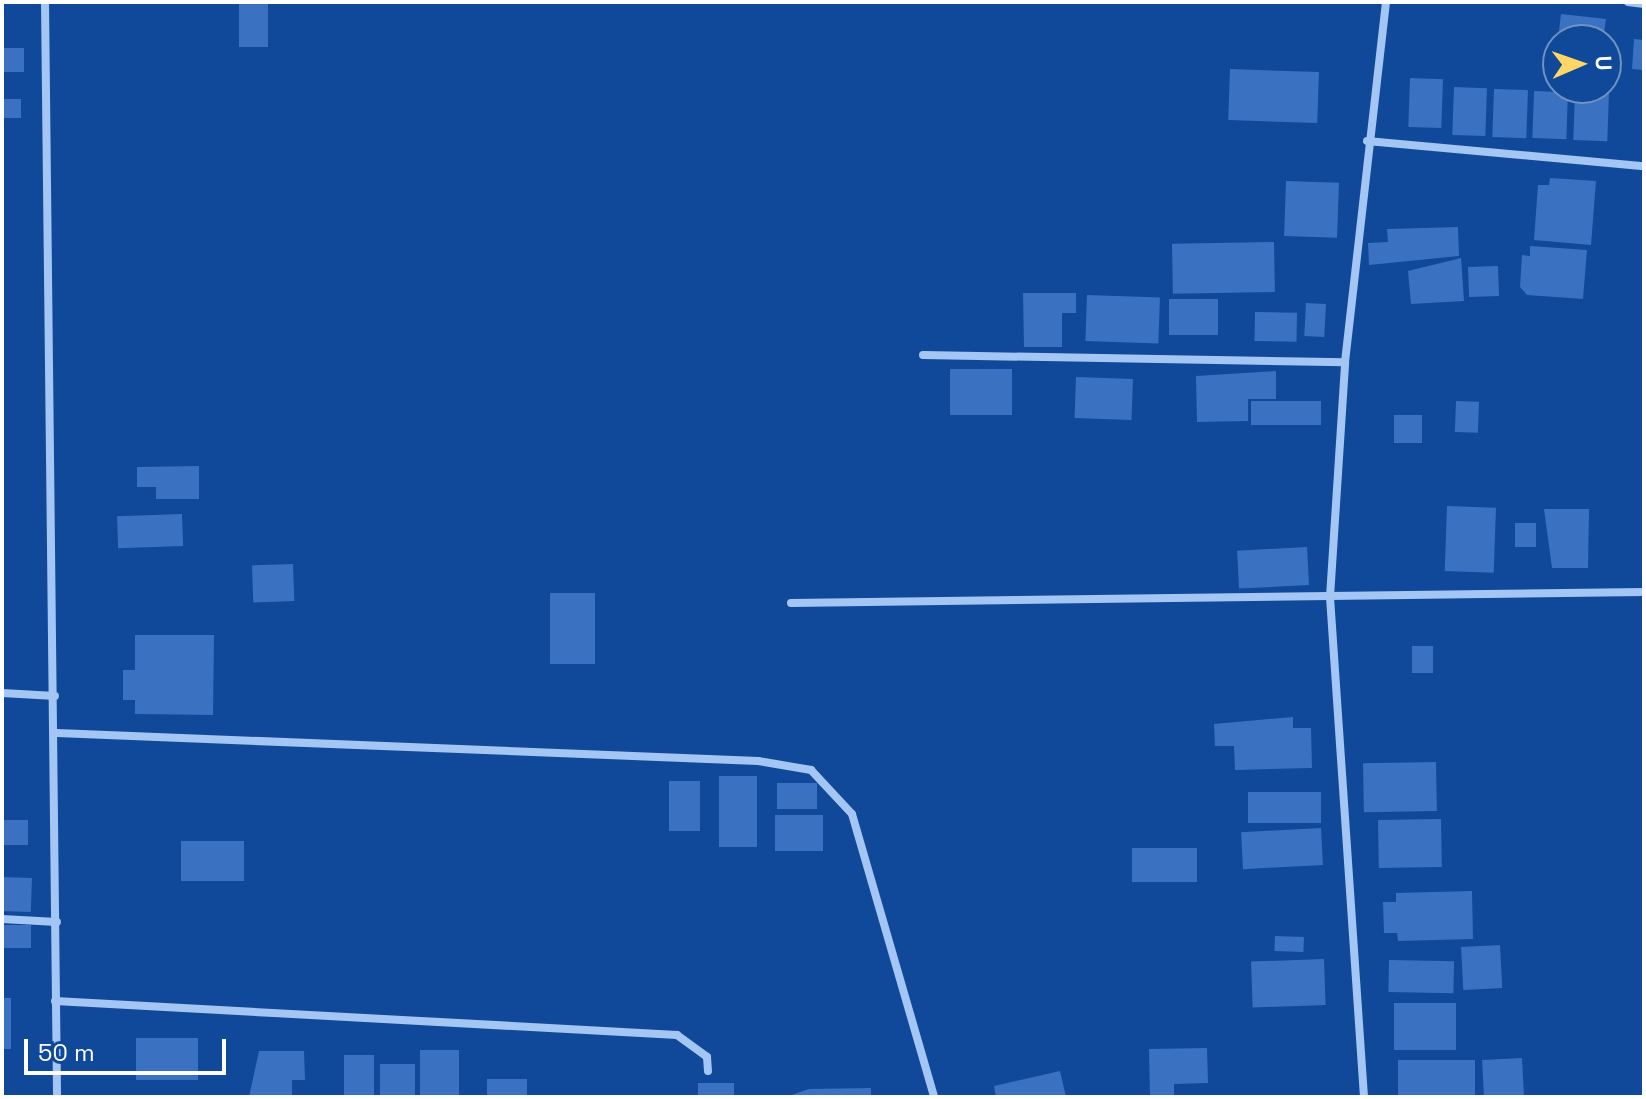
<!DOCTYPE html>
<style>
body{margin:0}
#map{position:relative;width:1646px;height:1099px;overflow:hidden;background:#11499a;font-family:"Space Grotesk",sans-serif}
div>[style]{position:absolute}
[style*='--x']{left:calc(var(--x)*1px);top:calc(var(--y)*1px);width:calc(var(--w)*1px);rotate:calc(var(--a)*1deg)}
.building>*{inset:0;background:#3a72c1;transform-origin:0 0}
.street>*{height:8px;margin:-4px;padding:0 4px;transform-origin:4px;border-radius:4px;background:#a4c6f4}
span{translate:-50% -50%;white-space:nowrap;text-align:center;line-height:1.15;-webkit-text-stroke:7px #11499a;paint-order:stroke}
.frame{position:absolute;inset:0;border:4px solid #fff;pointer-events:none}
.north{position:absolute;left:1542px;top:24px;width:80px;height:80px;box-sizing:border-box;background:#11499a;border:2px solid #7092c2;border-radius:50%;rotate:88deg;font-size:22px;font-weight:700;line-height:32px;text-align:center;color:#fff}
.north::after{content:'';display:block;margin:auto;width:28px;height:36px;background:#ffd767;clip-path:polygon(50% 0,100% 100%,50% 72%,0 100%)}
.scale{position:absolute;left:24px;top:1039px;width:202px;height:36px;box-sizing:border-box;border:4px solid #fff;border-top:0;padding-left:10px;font-size:24px;line-height:28px;white-space:nowrap;color:#fff;-webkit-text-stroke:6px #11499a;paint-order:stroke}
</style>
<div id="map">
<div class="building">
<div style="left:239px;top:2px;width:29px;height:45px"></div>
<div style="clip-path:polygon(1561px 14px,1606px 19px,1603px 40px,1558px 40px)"></div>
<div style="clip-path:polygon(1634px 39px,1644px 40px,1644px 70px,1632px 69px)"></div>
<div style="left:2px;top:48px;width:22px;height:24px"></div>
<div style="left:1230px;top:69px;width:89px;height:51px;rotate:2deg"></div>
<div style="left:1410px;top:78px;width:33px;height:49px;rotate:2deg"></div>
<div style="left:1454px;top:87px;width:33px;height:48px;rotate:2deg"></div>
<div style="left:1494px;top:89px;width:34px;height:48px;rotate:2deg"></div>
<div style="left:1534px;top:91px;width:34px;height:47px;rotate:2deg"></div>
<div style="left:1575px;top:92px;width:34px;height:48px;rotate:2deg"></div>
<div style="left:2px;top:99px;width:19px;height:19px"></div>
<div style="clip-path:polygon(1550px 178px,1596px 181px,1591px 245px,1534px 240px,1538px 185px,1549px 185px)"></div>
<div style="left:1286px;top:181px;width:53px;height:55px;rotate:2deg"></div>
<div style="clip-path:polygon(1458px 227px,1459px 256px,1369px 265px,1368px 243px,1388px 242px,1387px 229px)"></div>
<div style="left:1274px;top:242px;width:50px;height:102px;rotate:89deg"></div>
<div style="clip-path:polygon(1530px 246px,1587px 250px,1583px 299px,1527px 295px,1520px 287px,1522px 255px,1530px 256px)"></div>
<div style="clip-path:polygon(1461px 258px,1464px 301px,1411px 304px,1408px 271px)"></div>
<div style="left:1498px;top:266px;width:30px;height:30px;rotate:88deg"></div>
<div style="clip-path:polygon(1023px 293px,1076px 293px,1076px 313px,1062px 313px,1062px 347px,1024px 347px)"></div>
<div style="left:1087px;top:295px;width:73px;height:46px;rotate:2deg"></div>
<div style="left:1169px;top:299px;width:49px;height:36px"></div>
<div style="left:1306px;top:303px;width:20px;height:33px;rotate:3deg"></div>
<div style="left:1255px;top:312px;width:42px;height:29px;rotate:1deg"></div>
<div style="left:950px;top:369px;width:62px;height:46px"></div>
<div style="clip-path:polygon(1276px 371px,1276px 399px,1248px 399px,1248px 421px,1197px 422px,1196px 376px)"></div>
<div style="left:1076px;top:377px;width:57px;height:41px;rotate:2deg"></div>
<div style="left:1321px;top:401px;width:24px;height:70px;rotate:90deg"></div>
<div style="left:1456px;top:401px;width:23px;height:31px;rotate:2deg"></div>
<div style="left:1394px;top:415px;width:28px;height:28px"></div>
<div style="clip-path:polygon(199px 466px,199px 499px,156px 499px,156px 487px,137px 487px,137px 467px)"></div>
<div style="left:1447px;top:506px;width:49px;height:65px;rotate:2deg"></div>
<div style="clip-path:polygon(1544px 509px,1589px 509px,1588px 568px,1552px 568px)"></div>
<div style="left:182px;top:514px;width:32px;height:65px;rotate:88deg"></div>
<div style="left:1515px;top:523px;width:21px;height:24px"></div>
<div style="left:1307px;top:547px;width:38px;height:70px;rotate:87deg"></div>
<div style="left:293px;top:564px;width:37px;height:41px;rotate:88deg"></div>
<div style="left:550px;top:593px;width:45px;height:71px"></div>
<div style="clip-path:polygon(135px 635px,214px 635px,213px 715px,135px 714px,135px 700px,123px 700px,123px 670px,135px 670px)"></div>
<div style="left:1412px;top:646px;width:21px;height:27px"></div>
<div style="clip-path:polygon(1293px 717px,1293px 728px,1311px 728px,1312px 768px,1235px 770px,1234px 746px,1215px 746px,1214px 724px)"></div>
<div style="left:1436px;top:762px;width:49px;height:73px;rotate:89deg"></div>
<div style="left:719px;top:776px;width:38px;height:71px"></div>
<div style="left:700px;top:781px;width:50px;height:31px;rotate:90deg"></div>
<div style="left:817px;top:783px;width:26px;height:40px;rotate:90deg"></div>
<div style="left:1248px;top:792px;width:73px;height:31px"></div>
<div style="left:823px;top:815px;width:36px;height:48px;rotate:90deg"></div>
<div style="left:1441px;top:819px;width:48px;height:63px;rotate:89deg"></div>
<div style="left:2px;top:820px;width:26px;height:25px"></div>
<div style="left:1321px;top:828px;width:37px;height:80px;rotate:87deg"></div>
<div style="left:181px;top:841px;width:63px;height:40px"></div>
<div style="left:1197px;top:848px;width:34px;height:65px;rotate:90deg"></div>
<div style="left:2px;top:877px;width:30px;height:34px;rotate:2deg"></div>
<div style="clip-path:polygon(1472px 891px,1473px 939px,1398px 941px,1397px 933px,1384px 933px,1383px 902px,1396px 902px,1396px 893px)"></div>
<div style="left:2px;top:925px;width:29px;height:23px"></div>
<div style="left:1275px;top:936px;width:29px;height:15px;rotate:2deg"></div>
<div style="left:1500px;top:945px;width:43px;height:39px;rotate:87deg"></div>
<div style="left:1324px;top:959px;width:46px;height:73px;rotate:88deg"></div>
<div style="left:1389px;top:960px;width:65px;height:32px;rotate:1deg"></div>
<div style="left:2px;top:998px;width:9px;height:51px"></div>
<div style="left:1456px;top:1003px;width:47px;height:62px;rotate:90deg"></div>
<div style="left:136px;top:1038px;width:62px;height:42px"></div>
<div style="clip-path:polygon(1207px 1048px,1208px 1083px,1174px 1084px,1174px 1097px,1150px 1097px,1149px 1049px)"></div>
<div style="left:420px;top:1050px;width:39px;height:47px"></div>
<div style="clip-path:polygon(259px 1051px,304px 1051px,305px 1080px,292px 1080px,292px 1097px,249px 1097px)"></div>
<div style="left:344px;top:1055px;width:30px;height:42px"></div>
<div style="left:1522px;top:1058px;width:39px;height:40px;rotate:87deg"></div>
<div style="left:1475px;top:1060px;width:37px;height:77px;rotate:90deg"></div>
<div style="left:415px;top:1064px;width:33px;height:35px;rotate:90deg"></div>
<div style="clip-path:polygon(1060px 1071px,1066px 1097px,996px 1097px,994px 1086px)"></div>
<div style="left:487px;top:1079px;width:40px;height:18px"></div>
<div style="left:698px;top:1083px;width:36px;height:14px"></div>
<div style="clip-path:polygon(871px 1088px,871px 1097px,786px 1097px,809px 1089px)"></div>
</div>
<div class="street">
<div style="--x:45;--y:2;--w:1095;--a:89.37"></div>
<div style="--x:1628;--y:2;--w:16;--a:7"></div>
<div style="--x:1367;--y:141;--w:278;--a:5.2"></div>
<div style="--x:923;--y:355;--w:422;--a:1"></div>
<div style="--x:791;--y:603;--w:853;--a:-0.74"></div>
<div style="--x:2;--y:693;--w:53;--a:3.2"></div>
<div style="--x:57;--y:733;--w:702;--a:2.29"></div>
<div style="--x:758;--y:761;--w:54;--a:9.6"></div>
<div style="--x:811;--y:770;--w:60;--a:47"></div>
<div style="--x:852;--y:814;--w:295;--a:73.8"></div>
<div style="--x:2;--y:919;--w:55;--a:3.1"></div>
<div style="--x:55;--y:1001;--w:623;--a:3.13"></div>
<div style="--x:677;--y:1035;--w:37;--a:36"></div>
<div style="--x:707;--y:1057;--w:14;--a:86"></div>
<div style="--x:1364;--y:1097;--w:501;--a:-93.89"></div>
<div style="--x:1330;--y:597;--w:235;--a:-86.3"></div>
<div style="--x:1345;--y:362;--w:362;--a:-83.5"></div>
</div>
<div class="frame"></div>
<div class="north">U</div>
<div class="scale">50 m</div>
</div>
